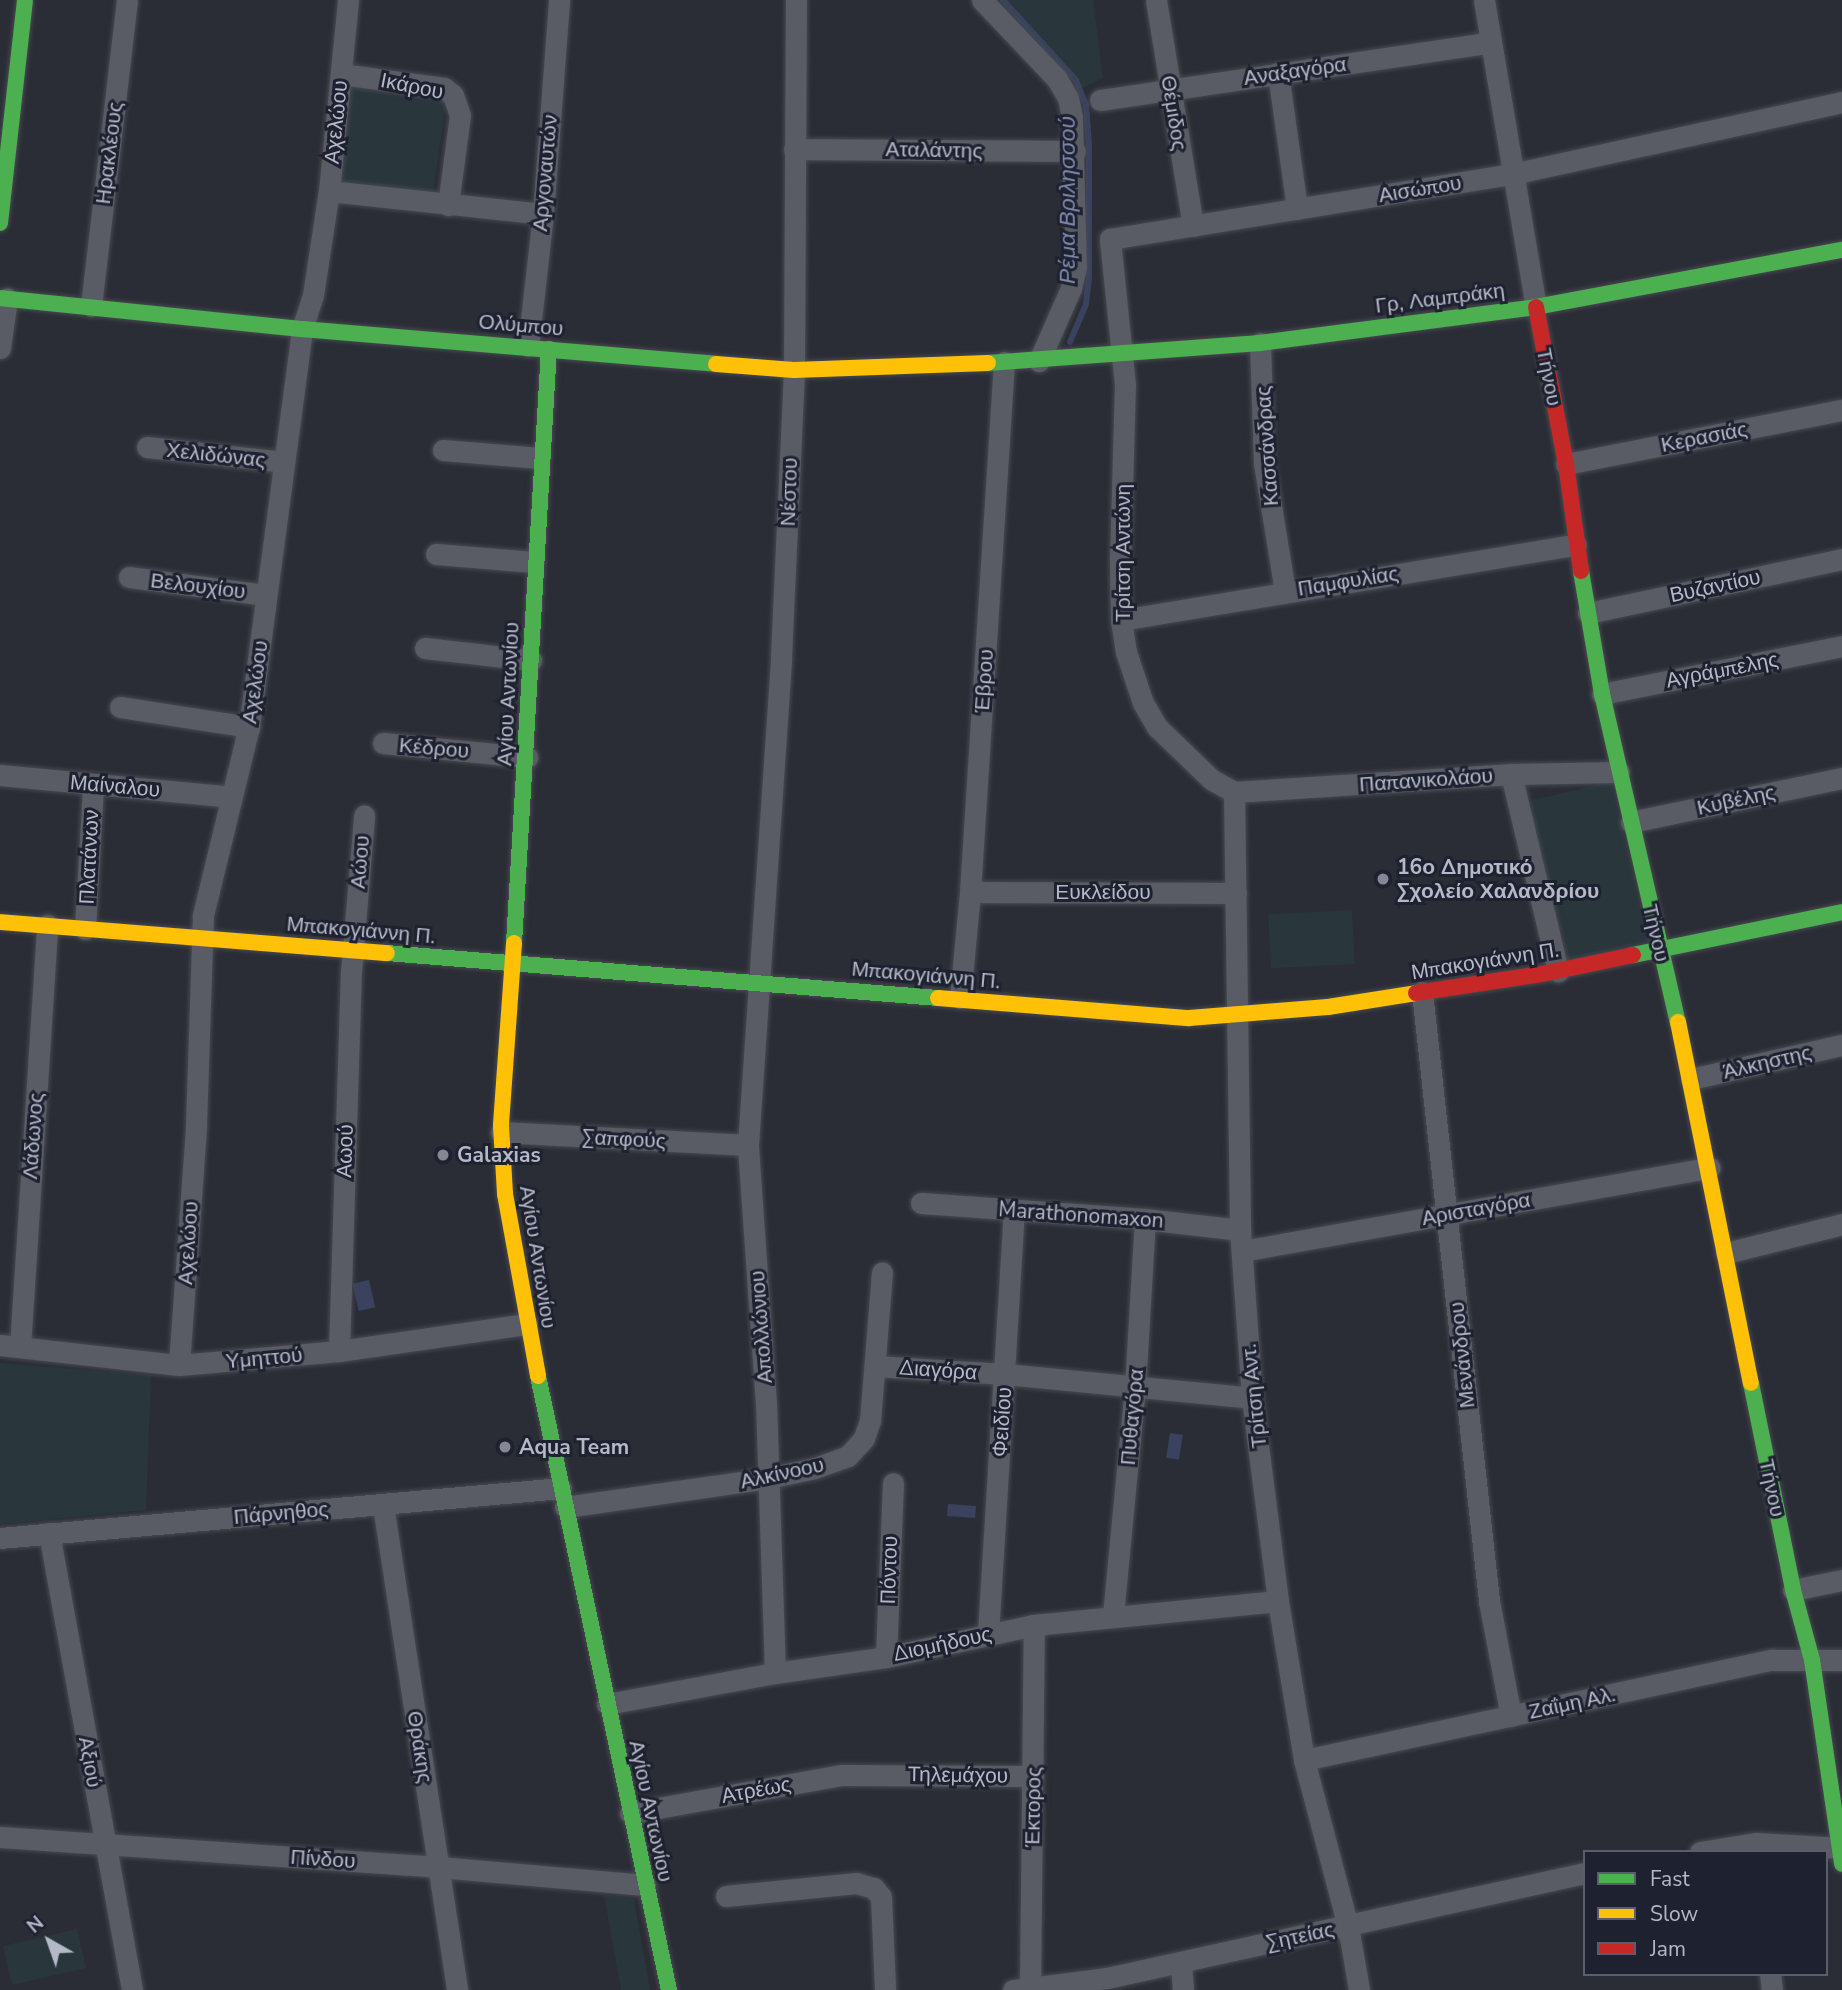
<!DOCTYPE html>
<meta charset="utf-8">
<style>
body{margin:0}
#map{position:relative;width:1842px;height:1990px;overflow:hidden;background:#2b2d36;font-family:"Nunito Sans",sans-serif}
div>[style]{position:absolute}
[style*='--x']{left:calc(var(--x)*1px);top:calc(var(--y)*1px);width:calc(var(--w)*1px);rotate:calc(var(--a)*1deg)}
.green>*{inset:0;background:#29363c;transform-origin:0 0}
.water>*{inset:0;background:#3b425f;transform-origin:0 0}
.stream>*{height:6px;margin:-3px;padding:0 3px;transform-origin:3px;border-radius:3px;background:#3b425f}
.roads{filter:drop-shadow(0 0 2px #474950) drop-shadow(0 0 2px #474950)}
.street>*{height:21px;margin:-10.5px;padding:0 10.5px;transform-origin:10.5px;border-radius:10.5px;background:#5a5c65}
.fast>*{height:16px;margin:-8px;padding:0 8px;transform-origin:8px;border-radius:8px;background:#4caf50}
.slow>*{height:16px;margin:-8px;padding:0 8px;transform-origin:8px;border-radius:8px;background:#ffc107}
.jam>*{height:16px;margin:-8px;padding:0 8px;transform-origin:8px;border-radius:8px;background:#c62828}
.dots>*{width:19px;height:19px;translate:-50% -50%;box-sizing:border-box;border:4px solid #1e2230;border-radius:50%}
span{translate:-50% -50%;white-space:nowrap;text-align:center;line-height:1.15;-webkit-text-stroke:6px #1e2230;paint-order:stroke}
.street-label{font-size:21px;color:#b5b8c7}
.poi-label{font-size:21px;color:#b5b8c7;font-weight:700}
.left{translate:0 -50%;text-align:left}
.water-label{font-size:23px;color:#7f88ac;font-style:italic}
.legend{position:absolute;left:1583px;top:1850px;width:245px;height:126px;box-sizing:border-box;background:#1e2230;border:2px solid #5a5e6c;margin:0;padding:9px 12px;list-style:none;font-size:21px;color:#b5b8c7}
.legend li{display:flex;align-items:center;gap:14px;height:35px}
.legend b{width:35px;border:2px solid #5a5e6c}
.north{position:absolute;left:14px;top:1906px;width:70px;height:70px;-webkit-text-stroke:5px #1e2230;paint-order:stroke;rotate:320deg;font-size:19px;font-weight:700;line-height:28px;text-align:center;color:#b5b8c7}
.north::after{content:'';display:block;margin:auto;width:24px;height:32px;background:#b5b8c7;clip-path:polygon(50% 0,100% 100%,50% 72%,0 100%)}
</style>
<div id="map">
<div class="green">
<div style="clip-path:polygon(992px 0,1093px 0,1103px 78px,1074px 92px)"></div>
<div style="left:344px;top:80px;width:104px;height:101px;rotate:8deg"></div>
<div style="left:1611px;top:782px;width:163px;height:85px;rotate:77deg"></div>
<div style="left:1352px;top:910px;width:54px;height:84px;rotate:87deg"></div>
<div style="clip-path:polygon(0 1363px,151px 1375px,146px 1510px,0 1524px)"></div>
<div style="clip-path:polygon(604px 1895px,634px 1899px,650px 1990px,621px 1990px)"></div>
<div style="left:77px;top:1929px;width:40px;height:76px;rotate:77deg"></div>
</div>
<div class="water">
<div style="left:369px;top:1280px;width:28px;height:17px;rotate:77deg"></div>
<div style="left:1170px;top:1433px;width:13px;height:25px;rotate:9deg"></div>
<div style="left:948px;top:1504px;width:28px;height:12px;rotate:4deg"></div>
</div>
<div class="stream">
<div style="--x:1003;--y:0;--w:108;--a:47.6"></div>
<div style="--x:1076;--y:80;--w:27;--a:68"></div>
<div style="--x:1086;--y:105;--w:40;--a:85.7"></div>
<div style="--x:1089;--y:145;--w:133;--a:90"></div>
<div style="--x:1089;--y:278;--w:26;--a:97"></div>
<div style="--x:1086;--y:304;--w:41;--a:112.8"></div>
</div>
<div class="roads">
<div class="street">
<div style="--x:982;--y:0;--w:109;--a:46.5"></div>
<div style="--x:1057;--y:79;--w:22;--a:60"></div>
<div style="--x:1068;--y:98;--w:19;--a:78"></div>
<div style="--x:1072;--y:117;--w:150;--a:88.5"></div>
<div style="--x:1076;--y:267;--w:22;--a:103"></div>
<div style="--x:1071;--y:288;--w:80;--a:113.7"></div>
<div style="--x:1156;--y:0;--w:229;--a:80.7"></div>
<div style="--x:1484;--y:0;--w:311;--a:80.4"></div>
<div style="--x:1278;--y:73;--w:137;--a:82"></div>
<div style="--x:341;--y:74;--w:104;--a:7.7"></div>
<div style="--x:444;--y:88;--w:11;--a:38"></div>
<div style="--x:453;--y:95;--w:21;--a:71"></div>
<div style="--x:460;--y:115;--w:91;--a:97.6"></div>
<div style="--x:1100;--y:100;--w:395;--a:-8.4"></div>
<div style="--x:794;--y:149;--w:281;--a:0.4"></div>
<div style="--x:329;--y:191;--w:215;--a:6.1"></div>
<div style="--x:91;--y:306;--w:308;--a:-83.3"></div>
<div style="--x:1260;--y:343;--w:120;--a:88.1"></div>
<div style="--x:1264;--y:463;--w:130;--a:80.7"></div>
<div style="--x:528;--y:346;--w:133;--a:-83.5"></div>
<div style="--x:543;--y:214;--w:215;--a:-85.7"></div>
<div style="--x:0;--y:348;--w:50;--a:-82"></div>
<div style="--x:147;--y:447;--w:138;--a:6.2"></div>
<div style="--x:443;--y:450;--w:97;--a:4.7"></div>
<div style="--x:1566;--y:464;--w:281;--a:-11.1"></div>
<div style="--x:436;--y:554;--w:98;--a:4.7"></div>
<div style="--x:129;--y:577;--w:138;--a:7.5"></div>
<div style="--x:1588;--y:613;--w:260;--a:-12"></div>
<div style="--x:1121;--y:620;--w:461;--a:-9.4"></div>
<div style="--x:425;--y:648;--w:107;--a:6.5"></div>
<div style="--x:1602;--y:694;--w:245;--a:-11.3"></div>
<div style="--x:120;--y:707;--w:131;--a:8.8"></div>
<div style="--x:383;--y:743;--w:145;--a:5.6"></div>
<div style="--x:1511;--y:774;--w:203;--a:76.6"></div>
<div style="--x:0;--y:775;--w:232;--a:5.4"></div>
<div style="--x:1234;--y:792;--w:26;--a:-151"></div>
<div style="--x:1211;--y:779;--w:75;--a:-136.1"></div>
<div style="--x:1157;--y:727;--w:28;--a:-120"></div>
<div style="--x:1143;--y:703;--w:54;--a:-108.4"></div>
<div style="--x:1126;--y:652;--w:32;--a:-99"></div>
<div style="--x:1121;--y:620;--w:58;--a:-91"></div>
<div style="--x:1120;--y:562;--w:177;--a:-88.4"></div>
<div style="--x:1125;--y:385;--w:147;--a:-95.9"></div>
<div style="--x:1110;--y:239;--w:407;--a:-9.2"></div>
<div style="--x:1512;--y:174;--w:338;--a:-12.3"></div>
<div style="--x:1234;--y:792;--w:438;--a:89.2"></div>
<div style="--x:1240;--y:1230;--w:168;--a:85.9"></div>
<div style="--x:1252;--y:1398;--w:205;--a:82.7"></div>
<div style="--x:1278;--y:1601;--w:161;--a:80.7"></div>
<div style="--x:1304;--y:1760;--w:172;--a:75.2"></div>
<div style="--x:1348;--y:1926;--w:65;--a:80.2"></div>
<div style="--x:1234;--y:792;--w:278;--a:-3.7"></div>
<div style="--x:1511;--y:774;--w:108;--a:-1.1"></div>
<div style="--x:1631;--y:822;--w:216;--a:-11.8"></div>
<div style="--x:970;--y:892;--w:266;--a:0.2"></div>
<div style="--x:85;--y:929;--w:144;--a:-86.8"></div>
<div style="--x:1422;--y:992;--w:613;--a:83.72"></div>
<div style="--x:1489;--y:1601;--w:117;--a:79.2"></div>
<div style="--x:960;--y:998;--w:106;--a:-84.6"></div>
<div style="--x:970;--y:892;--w:531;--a:-86.33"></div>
<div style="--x:1691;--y:1079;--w:155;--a:-12.7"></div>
<div style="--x:501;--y:1132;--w:247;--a:3"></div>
<div style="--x:921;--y:1203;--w:225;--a:4.1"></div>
<div style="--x:1145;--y:1219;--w:96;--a:6.6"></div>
<div style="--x:1242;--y:1251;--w:475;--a:-10.1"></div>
<div style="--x:1726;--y:1253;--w:120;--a:-14"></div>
<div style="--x:0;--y:1345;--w:180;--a:6.4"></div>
<div style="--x:179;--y:1365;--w:161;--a:-5"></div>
<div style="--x:339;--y:1351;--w:190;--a:-8.2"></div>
<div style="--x:20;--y:1347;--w:423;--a:-86.3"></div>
<div style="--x:339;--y:1351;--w:379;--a:-88.2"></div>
<div style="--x:351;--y:972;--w:157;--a:-85.2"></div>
<div style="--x:179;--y:1365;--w:241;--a:-85.9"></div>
<div style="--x:196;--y:1125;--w:210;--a:-88.1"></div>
<div style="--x:203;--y:915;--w:194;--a:-76.3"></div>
<div style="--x:249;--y:727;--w:402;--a:-82.4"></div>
<div style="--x:302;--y:329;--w:36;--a:-72"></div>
<div style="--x:313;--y:295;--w:105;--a:-81.3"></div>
<div style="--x:329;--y:191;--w:192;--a:-84.3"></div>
<div style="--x:875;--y:1366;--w:130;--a:3.5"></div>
<div style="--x:1005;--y:1374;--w:248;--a:5.5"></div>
<div style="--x:383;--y:1505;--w:491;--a:81.3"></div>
<div style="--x:565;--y:1507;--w:205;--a:-8.1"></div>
<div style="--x:768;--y:1478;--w:48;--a:-12"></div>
<div style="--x:815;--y:1468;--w:35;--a:-20"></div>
<div style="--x:848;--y:1456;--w:24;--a:-48"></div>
<div style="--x:864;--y:1438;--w:18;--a:-71"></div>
<div style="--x:870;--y:1421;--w:149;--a:-85.4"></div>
<div style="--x:49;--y:1533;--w:464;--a:79.7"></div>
<div style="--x:0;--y:1538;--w:563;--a:-5.09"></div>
<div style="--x:1793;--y:1590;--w:50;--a:-11.5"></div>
<div style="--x:1113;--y:1615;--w:229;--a:-84.5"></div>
<div style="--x:1135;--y:1387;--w:168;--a:-86.6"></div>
<div style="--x:988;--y:1634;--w:426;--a:-86.5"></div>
<div style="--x:886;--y:1657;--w:174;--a:-87.7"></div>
<div style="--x:775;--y:1673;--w:269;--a:-91.9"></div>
<div style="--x:766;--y:1404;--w:260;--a:-94"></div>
<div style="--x:748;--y:1145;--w:489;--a:-86.1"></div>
<div style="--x:781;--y:657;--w:287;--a:-87.4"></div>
<div style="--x:794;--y:370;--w:370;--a:-89.7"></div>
<div style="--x:607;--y:1704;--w:171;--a:-10.5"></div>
<div style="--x:775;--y:1673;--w:112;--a:-8.2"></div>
<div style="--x:886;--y:1657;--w:151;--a:-12.2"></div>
<div style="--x:1034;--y:1625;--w:245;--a:-5.6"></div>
<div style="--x:1304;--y:1760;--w:479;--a:-12.1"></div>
<div style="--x:1772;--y:1660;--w:70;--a:0"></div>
<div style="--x:630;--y:1813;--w:214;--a:-10.2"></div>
<div style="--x:841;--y:1775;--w:192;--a:0.3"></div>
<div style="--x:0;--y:1837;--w:440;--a:3.9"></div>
<div style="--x:439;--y:1867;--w:207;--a:5"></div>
<div style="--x:1700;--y:1852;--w:57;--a:-9.1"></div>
<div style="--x:1756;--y:1843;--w:86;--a:3.3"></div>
<div style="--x:726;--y:1896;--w:131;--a:-5.7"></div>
<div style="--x:856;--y:1883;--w:19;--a:16"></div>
<div style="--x:874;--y:1888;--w:11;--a:52"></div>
<div style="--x:881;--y:1897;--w:93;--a:87.5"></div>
<div style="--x:1181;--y:1962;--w:28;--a:86"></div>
<div style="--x:1770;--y:1974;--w:16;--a:83"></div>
<div style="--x:1030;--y:1989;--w:364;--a:-89.4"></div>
<div style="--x:1013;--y:1990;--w:95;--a:-7.3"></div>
<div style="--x:1107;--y:1978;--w:489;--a:-12.4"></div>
</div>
<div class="fast">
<div style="--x:0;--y:223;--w:224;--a:-83.6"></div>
<div style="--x:0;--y:298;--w:304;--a:5.9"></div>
<div style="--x:302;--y:329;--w:415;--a:4.8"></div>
<div style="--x:988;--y:363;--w:273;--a:-4.2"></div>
<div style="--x:1260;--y:343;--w:278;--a:-7.4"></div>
<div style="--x:1536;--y:307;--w:311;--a:-10.6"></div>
<div style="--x:1581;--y:571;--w:125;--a:80.3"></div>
<div style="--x:1602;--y:694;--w:337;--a:77"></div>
<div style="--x:514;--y:943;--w:595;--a:-86.63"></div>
<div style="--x:387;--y:953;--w:553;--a:4.67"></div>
<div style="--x:1633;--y:955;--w:213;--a:-11.6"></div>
<div style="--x:538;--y:1376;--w:628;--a:77.96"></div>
<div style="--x:1751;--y:1383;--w:211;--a:78.5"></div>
<div style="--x:1793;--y:1590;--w:73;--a:74.8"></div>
<div style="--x:1812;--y:1660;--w:206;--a:81.6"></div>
</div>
<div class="slow">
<div style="--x:716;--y:364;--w:78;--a:4.4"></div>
<div style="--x:794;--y:370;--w:194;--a:-2.1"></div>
<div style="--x:0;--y:922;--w:388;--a:4.6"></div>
<div style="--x:514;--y:943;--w:183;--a:94.1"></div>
<div style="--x:501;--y:1126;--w:68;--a:86.6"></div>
<div style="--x:505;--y:1194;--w:185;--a:79.7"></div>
<div style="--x:938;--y:998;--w:252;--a:4.6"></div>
<div style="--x:1189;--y:1018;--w:139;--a:-4.5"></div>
<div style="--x:1328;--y:1007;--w:89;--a:-9"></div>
<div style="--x:1678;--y:1022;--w:368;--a:78.6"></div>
</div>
<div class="jam">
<div style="--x:1536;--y:307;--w:160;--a:79.2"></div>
<div style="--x:1566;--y:464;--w:108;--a:82"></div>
<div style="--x:1416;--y:993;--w:127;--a:-8.6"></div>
<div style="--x:1542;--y:974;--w:93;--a:-11.8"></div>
</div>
</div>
<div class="dots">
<div style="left:1383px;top:879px;background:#858794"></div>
<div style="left:443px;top:1155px;background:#858794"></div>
<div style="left:505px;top:1447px;background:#858794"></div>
</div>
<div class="street-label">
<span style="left:1295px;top:71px;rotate:-8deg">Αναξαγόρα</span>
<span style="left:412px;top:86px;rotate:11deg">Ικάρου</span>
<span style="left:1174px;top:113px;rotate:81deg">Θέμιδος</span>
<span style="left:336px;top:122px;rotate:-84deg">Αχελώου</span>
<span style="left:934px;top:150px;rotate:1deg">Αταλάντης</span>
<span style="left:109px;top:153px;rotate:-83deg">Ηρακλέους</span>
<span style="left:545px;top:173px;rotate:-85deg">Αργοναυτών</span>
<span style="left:1420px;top:189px;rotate:-9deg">Αισώπου</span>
<span style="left:1440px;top:298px;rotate:-7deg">Γρ, Λαμπράκη</span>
<span style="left:521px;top:325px;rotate:5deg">Ολύμπου</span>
<span style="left:1549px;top:377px;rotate:79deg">Τήνου</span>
<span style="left:1704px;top:437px;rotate:-11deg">Κερασιάς</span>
<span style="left:1267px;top:446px;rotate:-94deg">Κασσάνδρας</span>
<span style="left:216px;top:455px;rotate:6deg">Χελιδώνας</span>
<span style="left:789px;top:492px;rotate:-88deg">Νέστου</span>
<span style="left:1123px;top:553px;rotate:-90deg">Τρίτση Αντώνη</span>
<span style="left:1348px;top:581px;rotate:-9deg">Παμφυλίας</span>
<span style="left:198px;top:586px;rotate:7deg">Βελουχίου</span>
<span style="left:1715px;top:586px;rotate:-12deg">Βυζαντίου</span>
<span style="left:1722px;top:670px;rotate:-11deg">Αγράμπελης</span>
<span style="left:984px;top:681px;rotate:-86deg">Έβρου</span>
<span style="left:255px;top:682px;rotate:-82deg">Αχελώου</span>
<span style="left:508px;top:694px;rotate:-87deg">Αγίου Αντωνίου</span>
<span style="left:434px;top:748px;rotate:5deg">Κέδρου</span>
<span style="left:1426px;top:780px;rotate:-4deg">Παπανικολάου</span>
<span style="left:115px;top:786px;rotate:5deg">Μαίναλου</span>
<span style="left:1736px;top:800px;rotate:-12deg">Κυβέλης</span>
<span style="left:89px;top:857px;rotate:-87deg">Πλατάνων</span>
<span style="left:360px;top:862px;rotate:-85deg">Αώου</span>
<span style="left:1103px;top:892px">Ευκλείδου</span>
<span style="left:361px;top:930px;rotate:5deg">Μπακογιάννη Π.</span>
<span style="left:1656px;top:933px;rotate:77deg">Τήνου</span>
<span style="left:1485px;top:961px;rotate:-9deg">Μπακογιάννη Π.</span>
<span style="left:926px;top:975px;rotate:5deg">Μπακογιάννη Π.</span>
<span style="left:1767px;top:1062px;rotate:-13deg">Άλκηστης</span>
<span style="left:33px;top:1136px;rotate:-86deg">Λάδωνος</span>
<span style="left:624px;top:1139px;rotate:3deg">Σαπφούς</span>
<span style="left:345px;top:1151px;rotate:-88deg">Αωού</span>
<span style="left:1476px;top:1209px;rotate:-10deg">Αρισταγόρα</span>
<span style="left:1081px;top:1215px;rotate:4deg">Marathonomaxon</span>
<span style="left:188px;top:1243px;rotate:-86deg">Αχελώου</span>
<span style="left:538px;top:1257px;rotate:81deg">Αγίου Αντωνίου</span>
<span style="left:761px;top:1327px;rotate:-94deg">Απολλώνιου</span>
<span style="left:1462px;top:1355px;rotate:-96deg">Μενάνδρου</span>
<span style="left:264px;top:1358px;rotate:-5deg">Υμηττού</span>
<span style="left:938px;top:1370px;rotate:4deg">Διαγόρα</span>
<span style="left:1254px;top:1396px;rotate:-96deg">Τρίτση Αντ.</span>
<span style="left:1132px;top:1417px;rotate:-85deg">Πυθαγόρα</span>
<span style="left:1002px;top:1422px;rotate:-86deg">Φειδίου</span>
<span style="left:782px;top:1473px;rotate:-12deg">Αλκίνοου</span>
<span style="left:1772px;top:1488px;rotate:78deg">Τήνου</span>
<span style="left:281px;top:1513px;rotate:-5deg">Πάρνηθος</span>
<span style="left:889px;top:1570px;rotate:-88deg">Πόντου</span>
<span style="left:942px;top:1644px;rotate:-12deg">Διομήδους</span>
<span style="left:1572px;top:1703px;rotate:-12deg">Ζαΐμη Αλ.</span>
<span style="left:420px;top:1747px;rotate:81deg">Θράκης</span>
<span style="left:90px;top:1762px;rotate:80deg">Αξιού</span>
<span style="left:958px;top:1775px;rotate:1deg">Τηλεμάχου</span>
<span style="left:756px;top:1790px;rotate:-10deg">Ατρέως</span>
<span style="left:1033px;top:1807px;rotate:-89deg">Έκτορος</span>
<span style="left:651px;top:1811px;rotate:78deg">Αγίου Αντωνίου</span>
<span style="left:323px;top:1859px;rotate:4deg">Πίνδου</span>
<span style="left:1300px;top:1936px;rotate:-12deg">Σητείας</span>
</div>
<div class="poi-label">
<span class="left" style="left:1397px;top:879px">16ο Δημοτικό<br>Σχολείο Χαλανδρίου</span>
<span class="left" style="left:457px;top:1155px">Galaxias</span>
<span class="left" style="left:519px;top:1447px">Aqua Team</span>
</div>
<div class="water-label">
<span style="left:1068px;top:200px;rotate:-90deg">Ρέμα Βριλησσού</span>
</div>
<ul class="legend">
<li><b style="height:9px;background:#4caf50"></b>Fast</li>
<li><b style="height:9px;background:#ffc107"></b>Slow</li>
<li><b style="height:9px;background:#c62828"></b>Jam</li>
</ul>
<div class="north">N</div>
</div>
